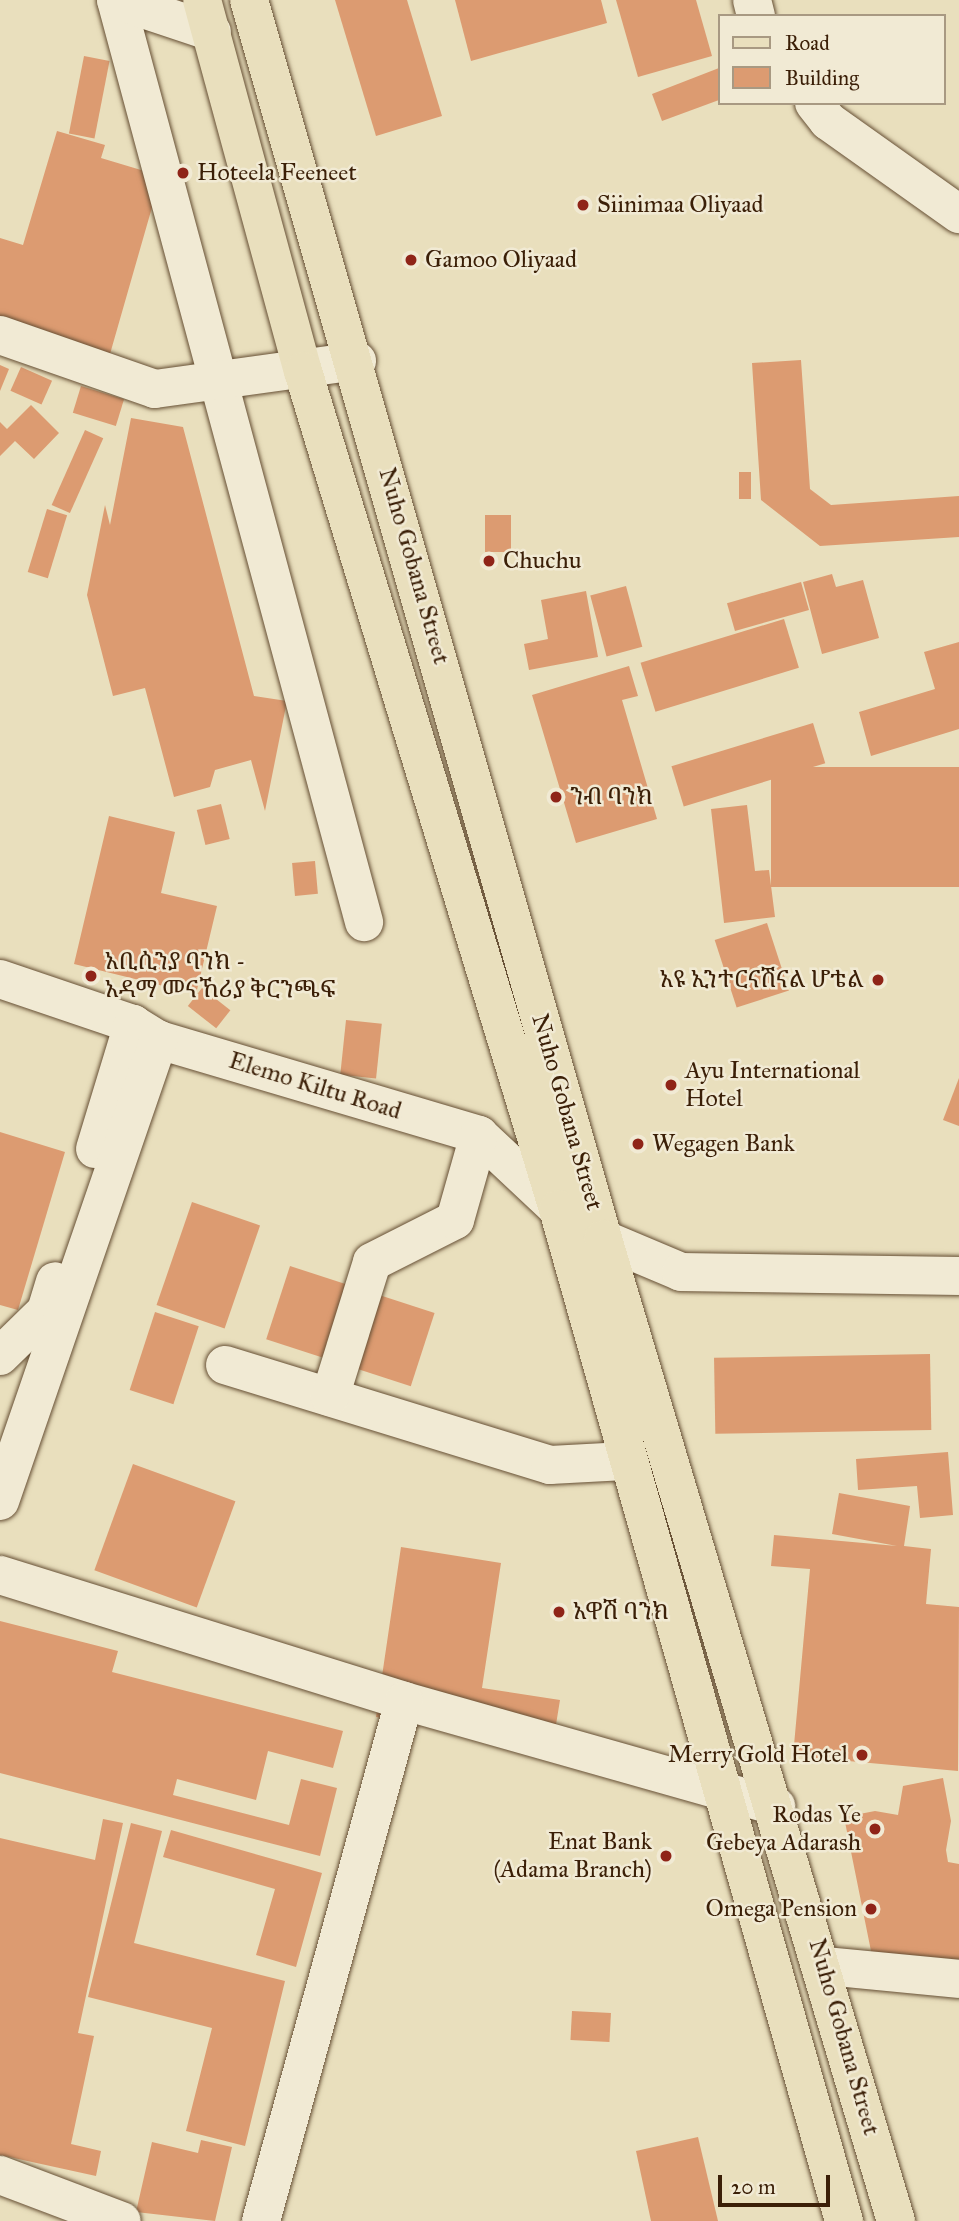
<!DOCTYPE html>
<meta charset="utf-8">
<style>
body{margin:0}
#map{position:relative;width:959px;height:2221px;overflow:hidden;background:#e9dfbd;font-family:"IM FELL Great Primer","Noto Serif Ethiopic",serif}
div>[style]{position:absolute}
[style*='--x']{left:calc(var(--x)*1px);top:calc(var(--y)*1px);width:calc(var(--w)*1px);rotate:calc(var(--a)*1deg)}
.building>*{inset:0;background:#dc9b71;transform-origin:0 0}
.roads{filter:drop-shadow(0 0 2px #664f34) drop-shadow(0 0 2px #664f34)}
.minor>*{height:38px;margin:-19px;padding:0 19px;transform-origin:19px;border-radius:19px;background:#f1ead4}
.major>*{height:38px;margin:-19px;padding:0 19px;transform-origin:19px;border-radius:19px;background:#e9dfbd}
.dots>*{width:19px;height:19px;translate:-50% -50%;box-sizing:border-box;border:4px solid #f1ead4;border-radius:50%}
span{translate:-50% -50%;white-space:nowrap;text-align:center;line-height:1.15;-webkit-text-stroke:5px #f1ead4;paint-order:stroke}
.poi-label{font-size:24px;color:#3b1f07}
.left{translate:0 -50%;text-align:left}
.right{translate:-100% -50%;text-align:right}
.street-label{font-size:24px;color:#3b1f07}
.legend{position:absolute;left:718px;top:14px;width:228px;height:91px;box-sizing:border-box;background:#f1ead4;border:2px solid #a89982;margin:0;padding:9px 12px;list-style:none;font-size:21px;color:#3b1f07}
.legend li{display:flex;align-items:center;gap:14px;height:35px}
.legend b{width:35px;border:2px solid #a89982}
.scale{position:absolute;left:718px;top:2175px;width:112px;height:32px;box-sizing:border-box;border:4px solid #3b1f07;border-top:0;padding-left:9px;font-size:21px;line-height:24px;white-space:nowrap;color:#3b1f07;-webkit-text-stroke:5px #f1ead4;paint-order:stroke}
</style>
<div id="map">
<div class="building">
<div style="clip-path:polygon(335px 0,407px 0,442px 116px,376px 136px)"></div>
<div style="clip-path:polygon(455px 0,601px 0,607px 23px,471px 61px)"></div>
<div style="clip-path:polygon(616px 0,696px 0,712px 56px,638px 77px)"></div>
<div style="left:84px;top:56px;width:26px;height:79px;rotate:11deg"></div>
<div style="clip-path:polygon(719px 68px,719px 100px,662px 121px,652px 94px)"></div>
<div style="clip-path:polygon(57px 131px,105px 145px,101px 158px,161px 176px,110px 354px,0 321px,0 238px,23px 245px)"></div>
<div style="clip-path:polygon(801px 360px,810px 489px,831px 505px,959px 496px,959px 537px,820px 546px,761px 500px,752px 363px)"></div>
<div style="clip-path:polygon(0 365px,9px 369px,0 391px)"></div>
<div style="left:21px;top:367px;width:34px;height:26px;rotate:24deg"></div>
<div style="left:81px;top:386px;width:45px;height:28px;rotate:17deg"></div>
<div style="clip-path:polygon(31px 405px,59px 433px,34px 459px,15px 441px,0 456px,0 422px,7px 429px)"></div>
<div style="clip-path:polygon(131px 418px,183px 427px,254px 696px,287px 701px,265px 811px,251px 760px,215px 770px,210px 787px,174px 797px,145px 688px,113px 696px,87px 595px,105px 505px,110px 525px)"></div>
<div style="left:85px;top:430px;width:20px;height:82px;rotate:24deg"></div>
<div style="left:739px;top:472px;width:12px;height:27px"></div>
<div style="left:47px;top:509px;width:21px;height:66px;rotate:17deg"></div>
<div style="left:485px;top:515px;width:26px;height:37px"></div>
<div style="clip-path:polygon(832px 574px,836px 587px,863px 580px,879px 638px,822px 654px,803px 582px)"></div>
<div style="left:801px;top:582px;width:29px;height:77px;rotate:74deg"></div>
<div style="left:626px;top:586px;width:63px;height:37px;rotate:75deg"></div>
<div style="clip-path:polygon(586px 591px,598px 657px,529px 670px,524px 644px,548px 639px,541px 600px)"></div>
<div style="left:784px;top:619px;width:51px;height:150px;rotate:73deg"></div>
<div style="clip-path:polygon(959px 642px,959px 729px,871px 756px,859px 712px,935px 689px,924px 652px)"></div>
<div style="clip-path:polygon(629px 666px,638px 696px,622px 700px,657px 819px,576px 843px,532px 695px)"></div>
<div style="left:813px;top:723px;width:42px;height:148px;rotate:73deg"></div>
<div style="left:959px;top:767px;width:120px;height:188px;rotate:90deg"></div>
<div style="left:221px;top:804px;width:36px;height:25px;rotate:76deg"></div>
<div style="clip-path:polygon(747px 805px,755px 871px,769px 870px,775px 917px,724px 923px,711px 809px)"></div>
<div style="clip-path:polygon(109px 816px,175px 832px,161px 893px,217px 906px,196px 994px,74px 964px)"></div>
<div style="left:315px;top:861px;width:33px;height:23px;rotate:85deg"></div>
<div style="left:767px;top:923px;width:71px;height:55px;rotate:72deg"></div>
<div style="left:202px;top:988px;width:36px;height:23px;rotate:38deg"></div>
<div style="left:346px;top:1020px;width:36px;height:55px;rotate:6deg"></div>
<div style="clip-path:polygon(959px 1078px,959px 1126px,943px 1120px)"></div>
<div style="clip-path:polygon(0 1132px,65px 1152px,18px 1310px,0 1305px)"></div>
<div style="left:192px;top:1202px;width:72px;height:109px;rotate:19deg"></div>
<div style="left:290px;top:1266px;width:152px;height:77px;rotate:18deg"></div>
<div style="left:155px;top:1312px;width:46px;height:82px;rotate:18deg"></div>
<div style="left:930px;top:1354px;width:76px;height:216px;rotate:89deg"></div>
<div style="clip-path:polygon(948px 1452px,953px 1515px,920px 1518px,917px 1486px,858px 1490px,856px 1459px)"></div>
<div style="left:133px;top:1464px;width:109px;height:113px;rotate:20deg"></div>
<div style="clip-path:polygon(839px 1493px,910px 1506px,904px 1546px,931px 1549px,926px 1604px,959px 1607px,958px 1771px,793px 1756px,810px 1569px,771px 1566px,774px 1535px,897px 1546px,832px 1534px)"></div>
<div style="clip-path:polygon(401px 1547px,501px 1563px,482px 1688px,560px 1700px,553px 1743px,376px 1717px)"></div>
<div style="clip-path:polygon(0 1621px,118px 1651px,112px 1672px,343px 1731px,333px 1768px,268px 1751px,256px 1800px,177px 1779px,173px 1795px,289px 1825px,301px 1779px,337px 1788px,320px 1856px,0 1773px)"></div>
<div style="clip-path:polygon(943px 1778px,951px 1821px,946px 1850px,948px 1862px,959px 1864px,959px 1972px,872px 1956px,844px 1817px,875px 1811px,898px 1815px,903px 1786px)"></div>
<div style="clip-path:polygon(103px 1819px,123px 1823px,78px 2033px,94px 2036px,71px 2144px,101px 2151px,96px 2176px,0 2155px,0 1838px,95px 1860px)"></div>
<div style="clip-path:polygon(131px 1823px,162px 1831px,134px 1943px,285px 1981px,245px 2146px,186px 2131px,212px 2028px,88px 1997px)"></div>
<div style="clip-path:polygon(171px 1830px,322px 1873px,296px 1967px,256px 1955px,275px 1889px,163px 1857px)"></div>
<div style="left:572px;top:2011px;width:39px;height:29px;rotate:3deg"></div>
<div style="clip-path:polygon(698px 2137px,718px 2221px,651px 2221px,636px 2151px)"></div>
<div style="clip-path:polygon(201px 2140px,232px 2147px,215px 2221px,136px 2212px,152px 2142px,198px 2153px)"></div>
</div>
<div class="roads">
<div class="minor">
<div style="--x:116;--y:0;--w:955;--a:74.94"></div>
<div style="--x:116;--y:0;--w:101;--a:18.4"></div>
<div style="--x:752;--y:0;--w:16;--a:76"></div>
<div style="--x:814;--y:103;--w:23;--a:52"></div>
<div style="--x:828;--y:121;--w:161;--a:35.4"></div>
<div style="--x:0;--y:335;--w:164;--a:19.2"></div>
<div style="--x:155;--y:389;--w:204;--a:-7.9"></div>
<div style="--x:0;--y:979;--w:140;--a:18.7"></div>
<div style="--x:133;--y:1024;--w:31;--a:32"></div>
<div style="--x:159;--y:1040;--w:334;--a:16.5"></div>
<div style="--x:479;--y:1135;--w:108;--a:43.1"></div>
<div style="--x:558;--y:1209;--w:54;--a:33.7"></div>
<div style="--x:603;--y:1239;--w:85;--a:22.9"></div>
<div style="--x:681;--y:1272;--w:278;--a:0.8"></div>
<div style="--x:95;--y:1149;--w:131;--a:-73.1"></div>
<div style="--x:0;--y:1356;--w:64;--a:-44.4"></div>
<div style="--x:46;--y:1311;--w:31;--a:-73"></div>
<div style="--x:225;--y:1365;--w:340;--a:17.1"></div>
<div style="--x:550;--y:1465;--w:75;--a:-3.1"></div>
<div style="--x:330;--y:1397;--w:141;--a:-72.7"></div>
<div style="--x:372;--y:1262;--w:93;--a:-26.8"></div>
<div style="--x:455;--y:1220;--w:88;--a:-74.2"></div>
<div style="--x:0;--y:1501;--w:488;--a:-71"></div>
<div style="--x:0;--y:1575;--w:423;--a:17.3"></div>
<div style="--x:404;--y:1701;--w:387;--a:15.8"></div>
<div style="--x:825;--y:1966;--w:135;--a:5.5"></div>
<div style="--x:0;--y:2175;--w:130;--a:20.7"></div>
<div style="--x:261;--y:2221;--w:539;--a:-74.62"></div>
</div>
<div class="major">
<div style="--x:202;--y:0;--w:385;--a:74.8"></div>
<div style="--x:303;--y:371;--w:876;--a:73.08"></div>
<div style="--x:558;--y:1209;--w:1052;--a:74.22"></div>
<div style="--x:249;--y:0;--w:1289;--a:74.05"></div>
<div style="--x:603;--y:1239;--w:1025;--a:73.39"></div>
</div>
</div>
<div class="dots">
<div style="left:183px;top:173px;background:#8f2418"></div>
<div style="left:583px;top:205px;background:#8f2418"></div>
<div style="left:411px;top:260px;background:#8f2418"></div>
<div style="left:489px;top:561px;background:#8f2418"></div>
<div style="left:556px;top:797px;background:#8f2418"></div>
<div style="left:91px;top:976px;background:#8f2418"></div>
<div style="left:878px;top:980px;background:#8f2418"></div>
<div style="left:671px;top:1085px;background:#8f2418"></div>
<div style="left:638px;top:1144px;background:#8f2418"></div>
<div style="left:559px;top:1612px;background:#8f2418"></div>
<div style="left:862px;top:1755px;background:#8f2418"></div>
<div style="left:875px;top:1829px;background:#8f2418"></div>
<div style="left:666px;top:1856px;background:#8f2418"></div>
<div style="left:871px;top:1909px;background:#8f2418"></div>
</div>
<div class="poi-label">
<span class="left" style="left:197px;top:173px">Hoteela Feeneet</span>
<span class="left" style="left:597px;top:205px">Siinimaa Oliyaad</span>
<span class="left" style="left:425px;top:260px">Gamoo Oliyaad</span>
<span class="left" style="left:503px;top:561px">Chuchu</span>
<span class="left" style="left:570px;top:797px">ንብ ባንክ</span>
<span class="left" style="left:105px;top:976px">አቢሲንያ ባንክ -<br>አዳማ መናኸሪያ ቅርንጫፍ</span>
<span class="right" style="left:864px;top:980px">አዩ ኢንተርናሽናል ሆቴል</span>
<span class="left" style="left:685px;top:1085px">Ayu International<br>Hotel</span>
<span class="left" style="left:652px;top:1144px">Wegagen Bank</span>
<span class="left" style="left:573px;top:1612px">አዋሽ ባንክ</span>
<span class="right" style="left:848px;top:1755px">Merry Gold Hotel</span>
<span class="right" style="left:861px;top:1829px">Rodas Ye<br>Gebeya Adarash</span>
<span class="right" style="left:652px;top:1856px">Enat Bank<br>(Adama Branch)</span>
<span class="right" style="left:857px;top:1909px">Omega Pension</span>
</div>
<div class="street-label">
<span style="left:414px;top:566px;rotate:74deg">Nuho Gobana Street</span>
<span style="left:315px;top:1086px;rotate:17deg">Elemo Kiltu Road</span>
<span style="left:567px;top:1112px;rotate:74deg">Nuho Gobana Street</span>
<span style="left:844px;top:2037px;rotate:74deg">Nuho Gobana Street</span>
</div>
<ul class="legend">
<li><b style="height:9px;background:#e9dfbd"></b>Road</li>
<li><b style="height:19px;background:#dc9b71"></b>Building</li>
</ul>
<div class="scale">20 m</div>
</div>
